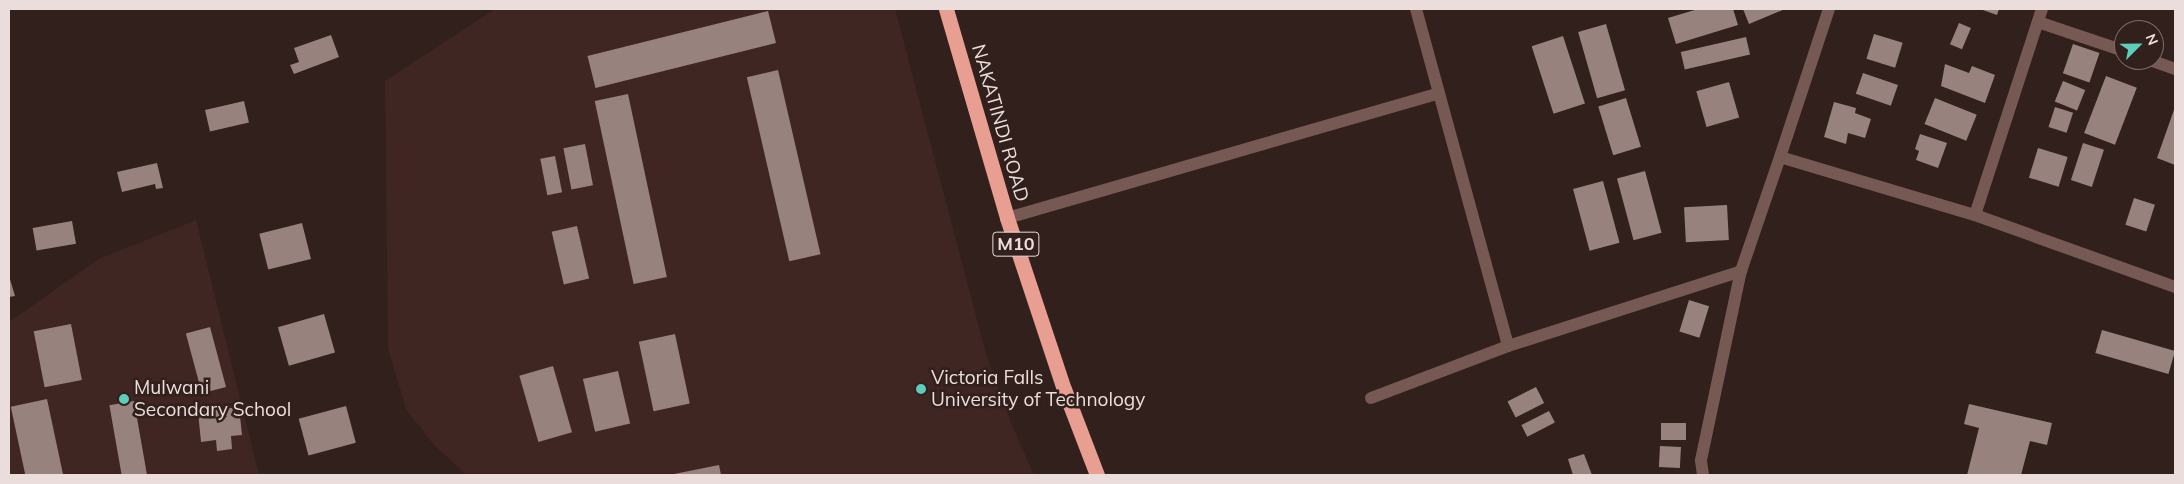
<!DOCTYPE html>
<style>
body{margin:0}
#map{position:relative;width:2184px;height:484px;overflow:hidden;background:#32201d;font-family:Mulish,sans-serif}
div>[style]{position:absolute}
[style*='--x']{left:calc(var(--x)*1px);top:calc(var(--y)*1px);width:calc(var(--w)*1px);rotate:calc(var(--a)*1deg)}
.built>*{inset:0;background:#3f2622}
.building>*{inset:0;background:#98827e;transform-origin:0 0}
.minor>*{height:12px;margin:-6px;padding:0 6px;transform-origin:6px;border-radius:6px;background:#775953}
.highway>*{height:15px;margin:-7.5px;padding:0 7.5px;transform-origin:7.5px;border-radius:7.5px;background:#e99e92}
.dots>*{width:14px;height:14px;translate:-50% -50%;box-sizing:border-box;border:2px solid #32201d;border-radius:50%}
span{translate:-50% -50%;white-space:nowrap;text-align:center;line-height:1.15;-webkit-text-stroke:5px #32201d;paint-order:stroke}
.shield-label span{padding:1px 4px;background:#32201d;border:1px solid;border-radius:4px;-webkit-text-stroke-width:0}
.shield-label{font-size:18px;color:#eadddb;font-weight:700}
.street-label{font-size:19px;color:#eadddb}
.poi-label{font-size:19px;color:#eadddb}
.left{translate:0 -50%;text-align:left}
.frame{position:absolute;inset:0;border:10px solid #eadddb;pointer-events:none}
.north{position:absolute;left:2114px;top:20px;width:50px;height:50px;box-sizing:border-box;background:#32201d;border:1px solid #7c6c69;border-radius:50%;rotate:67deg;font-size:14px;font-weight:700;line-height:20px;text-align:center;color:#eadddb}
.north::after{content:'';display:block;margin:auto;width:18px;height:22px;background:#5cceba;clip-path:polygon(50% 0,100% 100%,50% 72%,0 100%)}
</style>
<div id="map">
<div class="built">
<div style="clip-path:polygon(495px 9px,895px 9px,986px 354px,1011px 423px,1034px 475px,467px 475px,434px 445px,406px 409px,388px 348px,385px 81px)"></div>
<div style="clip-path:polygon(196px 220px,259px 475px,9px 475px,9px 322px,99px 259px)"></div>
</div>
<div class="building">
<div style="clip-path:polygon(1698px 9px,1733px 9px,1738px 25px,1676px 44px,1668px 18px)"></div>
<div style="clip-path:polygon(1743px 9px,1785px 9px,1749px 24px)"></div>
<div style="clip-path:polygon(1980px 9px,1999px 9px,1997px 15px)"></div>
<div style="left:768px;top:11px;width:33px;height:186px;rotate:76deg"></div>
<div style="left:1959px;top:23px;width:13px;height:23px;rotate:23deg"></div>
<div style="left:1606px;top:24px;width:69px;height:29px;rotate:74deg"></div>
<div style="left:1874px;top:34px;width:30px;height:26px;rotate:17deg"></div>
<div style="clip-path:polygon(331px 35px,339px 57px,294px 74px,290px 65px,299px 62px,294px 48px)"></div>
<div style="left:1563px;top:36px;width:71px;height:33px;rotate:72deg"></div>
<div style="left:1746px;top:37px;width:18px;height:67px;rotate:77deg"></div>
<div style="left:2073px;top:44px;width:28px;height:31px;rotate:19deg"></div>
<div style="clip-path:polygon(1945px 64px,1969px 73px,1972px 66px,1995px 75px,1985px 103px,1941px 86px)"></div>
<div style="left:778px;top:70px;width:189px;height:32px;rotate:77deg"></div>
<div style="left:1863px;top:73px;width:37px;height:22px;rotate:19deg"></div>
<div style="left:2106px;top:76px;width:33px;height:61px;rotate:21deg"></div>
<div style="left:2063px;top:81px;width:24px;height:22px;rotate:22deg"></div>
<div style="left:1729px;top:82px;width:37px;height:34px;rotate:74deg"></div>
<div style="left:628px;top:94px;width:187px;height:34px;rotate:78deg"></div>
<div style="left:1626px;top:98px;width:51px;height:29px;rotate:73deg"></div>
<div style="left:1935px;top:98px;width:45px;height:28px;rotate:22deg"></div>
<div style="left:244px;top:101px;width:22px;height:40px;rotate:77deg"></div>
<div style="clip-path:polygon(1834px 102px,1856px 108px,1855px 113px,1871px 119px,1865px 138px,1848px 133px,1846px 144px,1824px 137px)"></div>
<div style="left:2055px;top:107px;width:19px;height:21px;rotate:18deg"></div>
<div style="clip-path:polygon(2175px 107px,2175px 165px,2157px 158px)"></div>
<div style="clip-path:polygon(1920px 134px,1947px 143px,1938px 168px,1916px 160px,1919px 151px,1915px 149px)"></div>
<div style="left:2083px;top:143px;width:22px;height:39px;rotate:18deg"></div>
<div style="left:585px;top:144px;width:42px;height:22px;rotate:79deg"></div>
<div style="left:2038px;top:148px;width:31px;height:31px;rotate:17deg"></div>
<div style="left:555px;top:156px;width:37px;height:15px;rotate:79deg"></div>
<div style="clip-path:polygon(157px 163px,163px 188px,156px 189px,155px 184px,122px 192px,117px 172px)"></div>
<div style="left:1645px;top:171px;width:64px;height:29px;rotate:75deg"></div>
<div style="left:1603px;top:181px;width:64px;height:31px;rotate:75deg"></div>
<div style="left:2134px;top:198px;width:22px;height:28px;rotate:18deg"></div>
<div style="left:1727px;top:205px;width:35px;height:43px;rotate:87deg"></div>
<div style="left:72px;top:221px;width:23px;height:40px;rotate:80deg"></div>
<div style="left:302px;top:223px;width:37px;height:44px;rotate:76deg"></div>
<div style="left:577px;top:226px;width:54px;height:26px;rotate:77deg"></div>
<div style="clip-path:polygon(9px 276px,15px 296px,9px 297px)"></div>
<div style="left:1689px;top:300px;width:21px;height:33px;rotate:17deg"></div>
<div style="left:324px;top:314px;width:40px;height:48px;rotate:74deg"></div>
<div style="left:71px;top:324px;width:57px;height:38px;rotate:79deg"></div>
<div style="left:210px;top:327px;width:62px;height:25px;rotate:75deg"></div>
<div style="left:2102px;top:330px;width:76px;height:24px;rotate:16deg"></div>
<div style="left:675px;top:334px;width:71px;height:37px;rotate:78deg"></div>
<div style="left:553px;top:366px;width:69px;height:35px;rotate:74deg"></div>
<div style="left:618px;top:371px;width:54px;height:36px;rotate:77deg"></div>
<div style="left:1536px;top:387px;width:18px;height:32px;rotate:63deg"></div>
<div style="left:47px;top:399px;width:78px;height:37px;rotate:78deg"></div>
<div style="left:134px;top:401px;width:74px;height:25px;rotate:80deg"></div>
<div style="clip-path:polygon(1969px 404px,2052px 423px,2047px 445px,2030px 441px,2021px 475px,1967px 475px,1979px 428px,1964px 424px)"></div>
<div style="left:346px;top:406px;width:38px;height:49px;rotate:75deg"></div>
<div style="clip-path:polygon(239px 407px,242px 435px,231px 436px,232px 449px,217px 451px,216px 440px,201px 442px,198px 412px)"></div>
<div style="left:1549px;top:411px;width:13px;height:31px;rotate:63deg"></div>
<div style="left:1661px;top:423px;width:25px;height:17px"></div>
<div style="left:1660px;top:446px;width:21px;height:21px;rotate:3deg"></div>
<div style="clip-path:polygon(1584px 454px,1592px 475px,1573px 475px,1568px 459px)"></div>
<div style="clip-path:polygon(719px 465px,721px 475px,674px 475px,674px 474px)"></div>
</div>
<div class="minor">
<div style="--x:1416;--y:9;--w:349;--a:74.7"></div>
<div style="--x:2038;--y:22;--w:91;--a:18.6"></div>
<div style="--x:2150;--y:60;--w:27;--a:20"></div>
<div style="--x:1780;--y:157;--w:156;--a:-71.7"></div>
<div style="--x:1975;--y:215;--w:217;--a:-72"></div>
<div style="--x:1007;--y:218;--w:448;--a:-16.1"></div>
<div style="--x:1371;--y:398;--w:147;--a:-20.8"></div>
<div style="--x:1508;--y:346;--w:245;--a:-17.8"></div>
<div style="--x:1703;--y:475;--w:15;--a:-98"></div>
<div style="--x:1701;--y:460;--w:193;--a:-78.1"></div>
<div style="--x:1741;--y:271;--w:120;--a:-71.1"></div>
<div style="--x:1780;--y:157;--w:203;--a:16.6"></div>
<div style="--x:1975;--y:215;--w:213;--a:19.8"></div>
</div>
<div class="highway">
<div style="--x:946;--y:9;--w:218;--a:73.7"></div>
<div style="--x:1007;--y:218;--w:180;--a:71.6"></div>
<div style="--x:1064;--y:389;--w:92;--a:69"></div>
</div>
<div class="dots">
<div style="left:921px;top:389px;background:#5cceba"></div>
<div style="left:124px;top:399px;background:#5cceba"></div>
</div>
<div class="shield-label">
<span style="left:1016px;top:244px">M10</span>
</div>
<div class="street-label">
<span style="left:1000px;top:123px;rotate:74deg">NAKATINDI ROAD</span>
</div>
<div class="poi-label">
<span class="left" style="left:931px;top:389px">Victoria Falls<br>University of Technology</span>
<span class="left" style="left:134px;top:399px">Mulwani<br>Secondary School</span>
</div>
<div class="frame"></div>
<div class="north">N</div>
</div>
